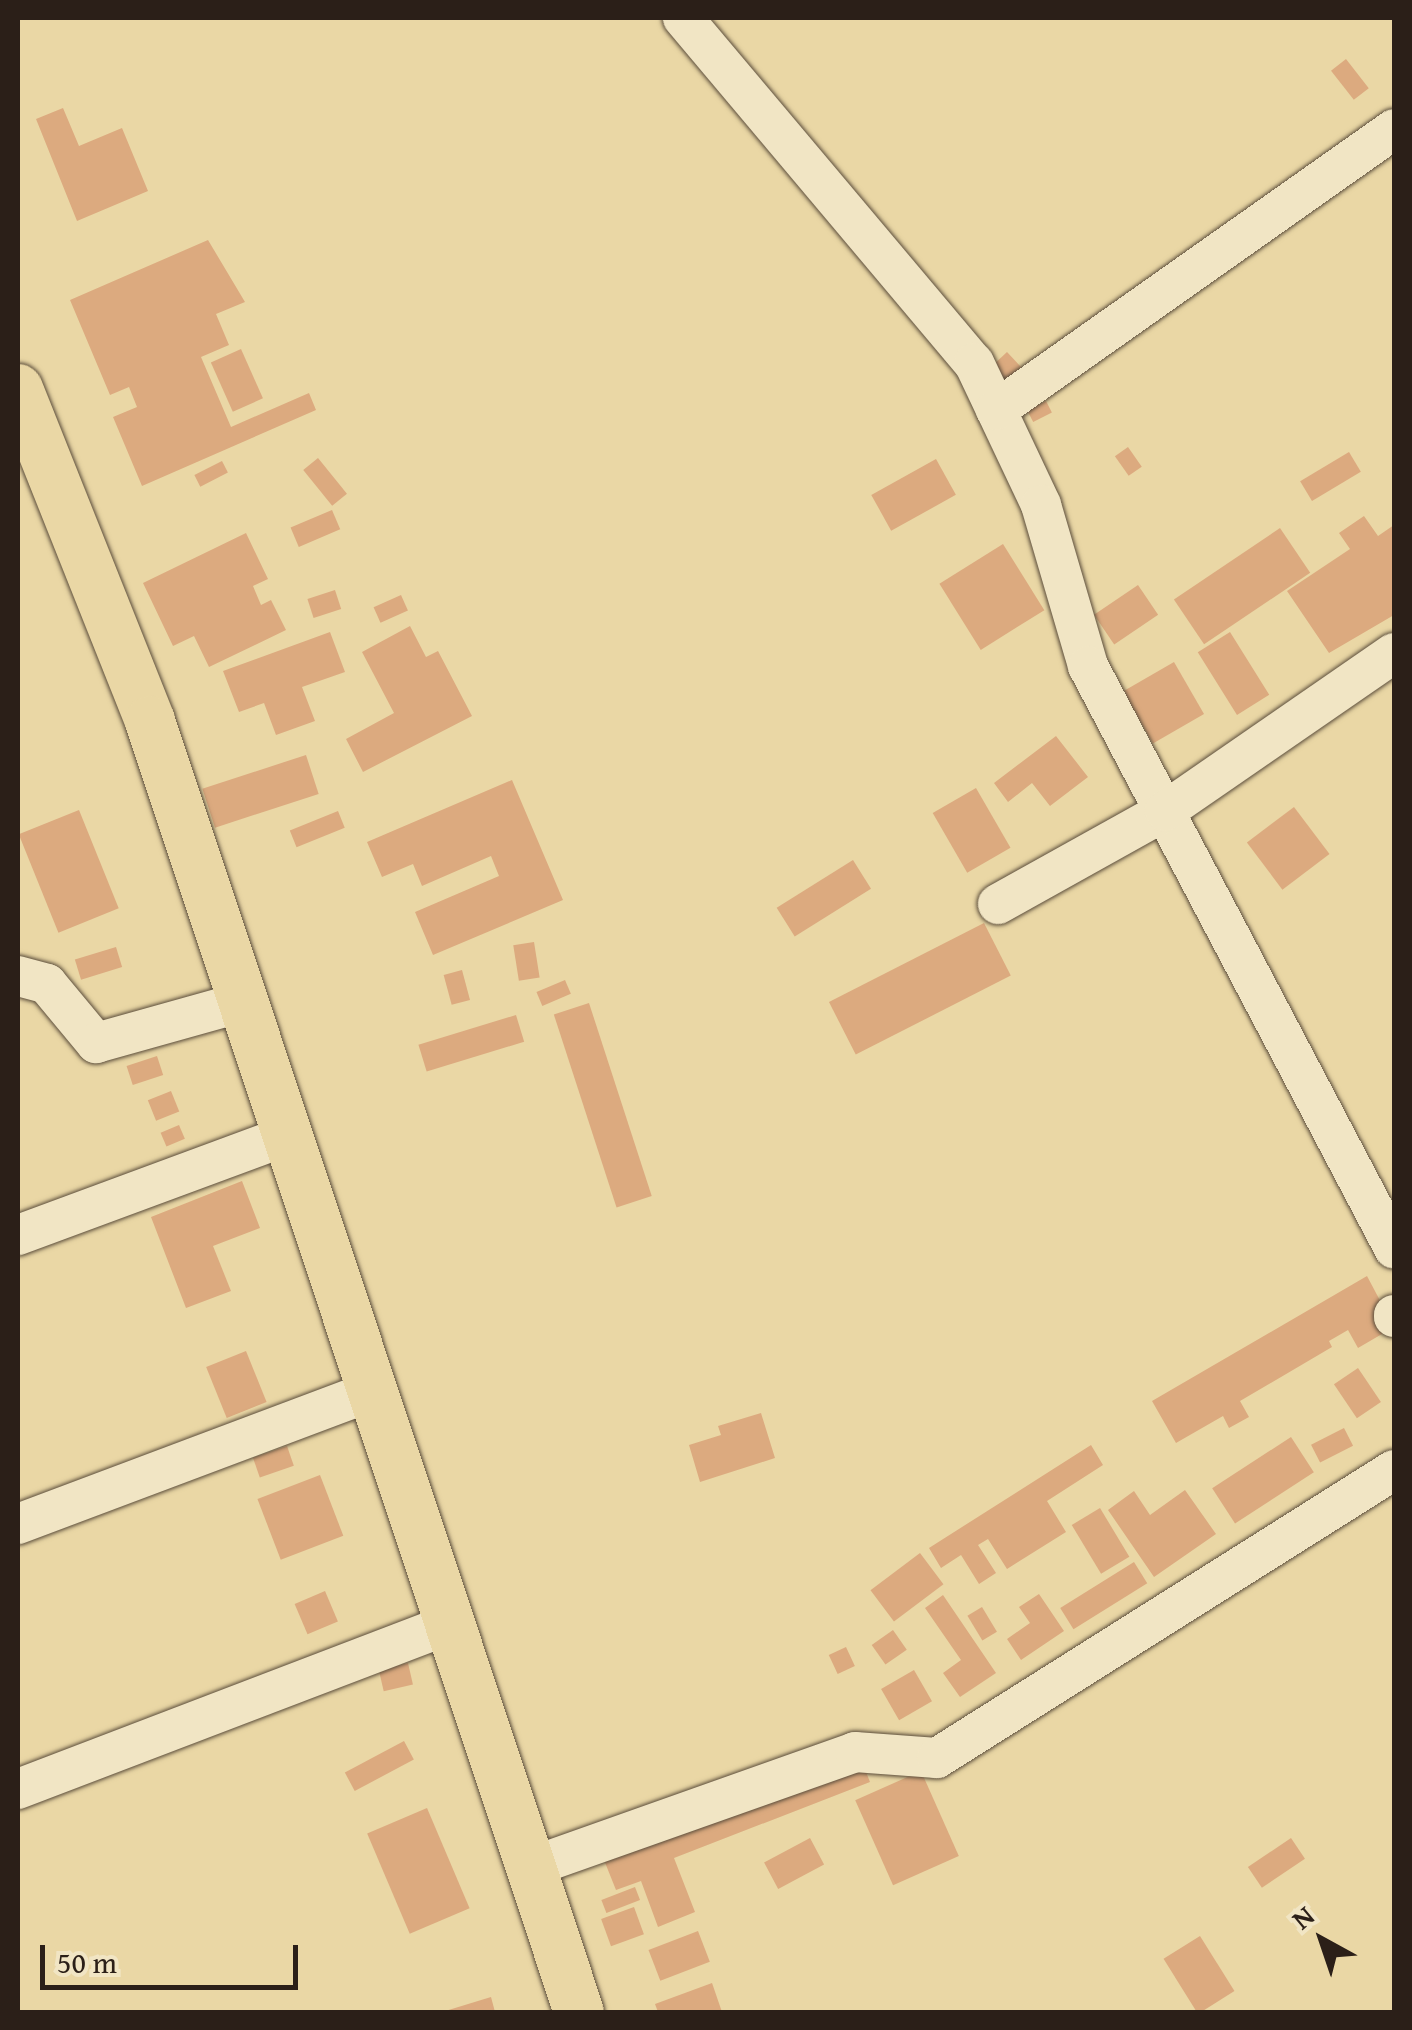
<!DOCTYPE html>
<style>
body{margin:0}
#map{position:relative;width:1412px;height:2030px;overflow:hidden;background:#ead7a5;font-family:"Gentium Book Plus",serif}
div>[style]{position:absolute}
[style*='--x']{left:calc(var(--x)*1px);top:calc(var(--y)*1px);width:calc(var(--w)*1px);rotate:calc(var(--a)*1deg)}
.building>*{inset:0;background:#dcaa7f;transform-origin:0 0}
.roads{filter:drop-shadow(0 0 2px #5b4d3b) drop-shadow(0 0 2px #5b4d3b)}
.minor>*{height:40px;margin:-20px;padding:0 20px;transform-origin:20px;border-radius:20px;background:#f1e5c4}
.major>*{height:50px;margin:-25px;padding:0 25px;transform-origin:25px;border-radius:25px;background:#ead7a5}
span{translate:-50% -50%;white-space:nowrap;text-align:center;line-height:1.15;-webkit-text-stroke:10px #f1e5c4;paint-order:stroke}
.frame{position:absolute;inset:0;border:20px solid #2b1f18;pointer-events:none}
.north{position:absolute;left:1272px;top:1890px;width:100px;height:100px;-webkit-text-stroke:8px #f1e5c4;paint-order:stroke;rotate:320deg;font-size:28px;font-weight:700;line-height:40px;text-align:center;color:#2b1f18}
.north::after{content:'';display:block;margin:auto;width:35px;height:45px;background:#2b1f18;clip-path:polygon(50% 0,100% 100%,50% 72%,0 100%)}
.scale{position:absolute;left:40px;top:1945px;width:258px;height:45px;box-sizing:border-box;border:5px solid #2b1f18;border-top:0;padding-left:12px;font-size:30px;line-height:35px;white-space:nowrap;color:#2b1f18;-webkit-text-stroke:8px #f1e5c4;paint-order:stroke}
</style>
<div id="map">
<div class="building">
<div style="left:1346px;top:59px;width:37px;height:19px;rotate:52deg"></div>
<div style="clip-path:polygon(63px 108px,79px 146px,122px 128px,148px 191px,77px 221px,36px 119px)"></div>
<div style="clip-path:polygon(208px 240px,245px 302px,216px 314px,229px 345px,201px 357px,231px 427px,309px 393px,316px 410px,142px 486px,113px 417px,137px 407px,129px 387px,110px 395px,70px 300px)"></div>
<div style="left:241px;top:349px;width:54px;height:33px;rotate:66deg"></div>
<div style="left:1007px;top:352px;width:21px;height:23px;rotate:47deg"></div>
<div style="left:1046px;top:401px;width:13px;height:21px;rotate:63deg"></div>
<div style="left:1128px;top:447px;width:24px;height:16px;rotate:55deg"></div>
<div style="left:1349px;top:452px;width:23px;height:57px;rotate:59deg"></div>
<div style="left:318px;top:458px;width:46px;height:19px;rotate:51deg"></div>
<div style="left:936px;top:459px;width:41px;height:74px;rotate:61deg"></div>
<div style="left:222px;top:461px;width:13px;height:31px;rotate:63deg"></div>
<div style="left:332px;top:510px;width:21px;height:45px;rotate:67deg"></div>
<div style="clip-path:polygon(1364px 516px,1378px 536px,1394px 525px,1394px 615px,1329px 653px,1287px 591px,1350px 549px,1339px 533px)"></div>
<div style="left:1280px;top:528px;width:54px;height:128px;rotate:56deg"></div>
<div style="clip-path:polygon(246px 533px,268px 579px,253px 586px,261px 605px,271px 600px,286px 630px,209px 667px,194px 636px,173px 646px,143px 583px)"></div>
<div style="left:1003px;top:544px;width:78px;height:75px;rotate:58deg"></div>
<div style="left:1138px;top:585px;width:36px;height:53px;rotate:56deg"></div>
<div style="left:335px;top:590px;width:20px;height:29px;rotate:72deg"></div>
<div style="left:401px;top:595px;width:17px;height:30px;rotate:66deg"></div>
<div style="clip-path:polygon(410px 626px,426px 657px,438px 651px,472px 716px,363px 772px,346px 739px,394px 713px,362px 652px)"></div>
<div style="clip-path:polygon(330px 632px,345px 672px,302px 687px,315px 721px,276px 735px,264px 703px,239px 712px,223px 671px)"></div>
<div style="left:1230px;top:632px;width:74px;height:38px;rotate:58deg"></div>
<div style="left:1174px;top:662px;width:60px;height:59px;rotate:60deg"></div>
<div style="clip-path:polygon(1056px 736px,1088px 777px,1050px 806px,1032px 783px,1008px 802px,994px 783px)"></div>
<div style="left:306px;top:755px;width:41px;height:109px;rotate:72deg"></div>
<div style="clip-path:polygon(512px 780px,563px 900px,433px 955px,415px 912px,499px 876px,491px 856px,422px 886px,413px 864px,382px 877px,367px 842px)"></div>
<div style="left:976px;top:788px;width:69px;height:50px;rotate:60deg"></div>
<div style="left:1294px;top:807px;width:59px;height:59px;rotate:53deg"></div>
<div style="left:79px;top:810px;width:106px;height:65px;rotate:68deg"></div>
<div style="left:338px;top:811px;width:18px;height:52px;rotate:68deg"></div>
<div style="left:853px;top:860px;width:34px;height:90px;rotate:58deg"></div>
<div style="left:984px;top:923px;width:59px;height:174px;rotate:63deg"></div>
<div style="left:534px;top:942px;width:36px;height:21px;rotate:81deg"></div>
<div style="left:116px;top:947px;width:21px;height:43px;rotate:73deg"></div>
<div style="left:462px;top:970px;width:31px;height:19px;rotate:75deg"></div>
<div style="left:565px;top:980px;width:15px;height:31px;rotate:67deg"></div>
<div style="left:589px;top:1003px;width:203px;height:37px;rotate:72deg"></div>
<div style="left:516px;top:1015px;width:28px;height:102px;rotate:73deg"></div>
<div style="left:157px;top:1056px;width:20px;height:32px;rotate:72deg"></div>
<div style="left:171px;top:1091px;width:22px;height:25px;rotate:68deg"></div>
<div style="left:179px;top:1125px;width:15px;height:20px;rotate:67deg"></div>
<div style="clip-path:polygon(242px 1181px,260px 1228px,213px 1246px,231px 1291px,186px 1308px,151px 1217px)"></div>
<div style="clip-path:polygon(1367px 1276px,1394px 1327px,1358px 1348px,1348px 1330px,1329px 1341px,1332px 1347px,1240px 1401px,1249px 1417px,1229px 1428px,1223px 1416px,1176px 1443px,1152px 1401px)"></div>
<div style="left:246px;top:1351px;width:55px;height:43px;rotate:68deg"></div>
<div style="left:1358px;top:1368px;width:41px;height:29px;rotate:56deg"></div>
<div style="clip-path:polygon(761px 1413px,775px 1458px,700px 1482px,689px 1445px,721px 1435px,718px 1426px)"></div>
<div style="left:1344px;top:1428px;width:20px;height:37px;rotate:63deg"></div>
<div style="left:1291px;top:1437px;width:42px;height:94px;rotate:57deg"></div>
<div style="clip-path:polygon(1091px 1445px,1103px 1465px,1047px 1501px,1066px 1532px,1007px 1569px,988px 1539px,978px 1545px,996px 1573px,979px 1584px,961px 1555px,941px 1568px,929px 1548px)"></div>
<div style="left:287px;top:1446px;width:21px;height:36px;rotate:71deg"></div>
<div style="left:320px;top:1475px;width:65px;height:67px;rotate:69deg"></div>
<div style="clip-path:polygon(1185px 1490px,1216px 1534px,1154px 1577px,1108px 1510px,1134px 1491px,1150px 1515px)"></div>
<div style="left:1100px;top:1508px;width:57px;height:33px;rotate:59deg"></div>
<div style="left:920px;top:1553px;width:39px;height:62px;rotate:53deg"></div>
<div style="left:1134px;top:1562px;width:25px;height:87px;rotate:58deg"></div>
<div style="left:325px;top:1591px;width:33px;height:33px;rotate:67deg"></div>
<div style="clip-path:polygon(1039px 1594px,1064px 1631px,1021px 1660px,1007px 1639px,1030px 1623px,1019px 1607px)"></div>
<div style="clip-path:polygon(943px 1595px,996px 1673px,960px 1697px,943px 1673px,961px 1660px,925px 1608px)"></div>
<div style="left:982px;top:1607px;width:29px;height:17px;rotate:59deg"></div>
<div style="left:893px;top:1630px;width:24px;height:26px;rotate:55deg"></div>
<div style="left:846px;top:1647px;width:21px;height:19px;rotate:65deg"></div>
<div style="left:408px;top:1663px;width:22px;height:30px;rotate:77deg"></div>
<div style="left:914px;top:1670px;width:36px;height:38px;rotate:60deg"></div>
<div style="left:404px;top:1741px;width:21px;height:67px;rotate:62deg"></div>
<div style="clip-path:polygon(859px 1754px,870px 1782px,674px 1858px,695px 1912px,658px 1927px,641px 1881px,616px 1890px,602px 1855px)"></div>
<div style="left:921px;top:1771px;width:93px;height:72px;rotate:66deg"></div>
<div style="left:427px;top:1808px;width:109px;height:65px;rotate:67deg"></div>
<div style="left:810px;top:1838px;width:30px;height:52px;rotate:62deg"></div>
<div style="left:1291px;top:1838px;width:25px;height:52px;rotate:56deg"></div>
<div style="left:635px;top:1887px;width:14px;height:36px;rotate:69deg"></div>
<div style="left:634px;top:1907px;width:29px;height:35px;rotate:70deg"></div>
<div style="left:698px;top:1931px;width:33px;height:53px;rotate:69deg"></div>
<div style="left:1200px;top:1936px;width:65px;height:43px;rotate:58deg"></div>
<div style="clip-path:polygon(712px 1983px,722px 2012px,658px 2012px,655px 2004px)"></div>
<div style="clip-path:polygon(491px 1997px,495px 2012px,442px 2012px)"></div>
</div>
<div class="roads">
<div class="minor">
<div style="--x:683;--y:18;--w:451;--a:49.9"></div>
<div style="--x:974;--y:363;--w:157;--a:64.7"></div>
<div style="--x:1041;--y:505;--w:168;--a:73.7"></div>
<div style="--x:1088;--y:666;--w:658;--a:62.27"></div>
<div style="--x:996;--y:410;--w:487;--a:-35.2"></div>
<div style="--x:998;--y:904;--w:191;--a:-29.1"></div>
<div style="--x:1165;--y:811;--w:278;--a:-34.6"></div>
<div style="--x:18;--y:976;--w:30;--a:15"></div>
<div style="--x:47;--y:984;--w:77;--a:50.3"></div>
<div style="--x:96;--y:1043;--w:153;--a:-15.6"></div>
<div style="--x:18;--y:1235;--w:288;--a:-20.3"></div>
<div style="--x:1394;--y:1315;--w:2;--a:90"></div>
<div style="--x:18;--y:1524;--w:378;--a:-20.6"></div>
<div style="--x:18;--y:1789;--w:462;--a:-20.9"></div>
<div style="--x:531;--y:1867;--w:344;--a:-19.5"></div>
<div style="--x:855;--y:1752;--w:82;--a:4.2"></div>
<div style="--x:937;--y:1758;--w:540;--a:-32.22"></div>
</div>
<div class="major">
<div style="--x:18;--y:389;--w:357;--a:68.3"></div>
<div style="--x:150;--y:721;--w:1360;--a:71.62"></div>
</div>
</div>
<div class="frame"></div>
<div class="north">N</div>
<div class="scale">50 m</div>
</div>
